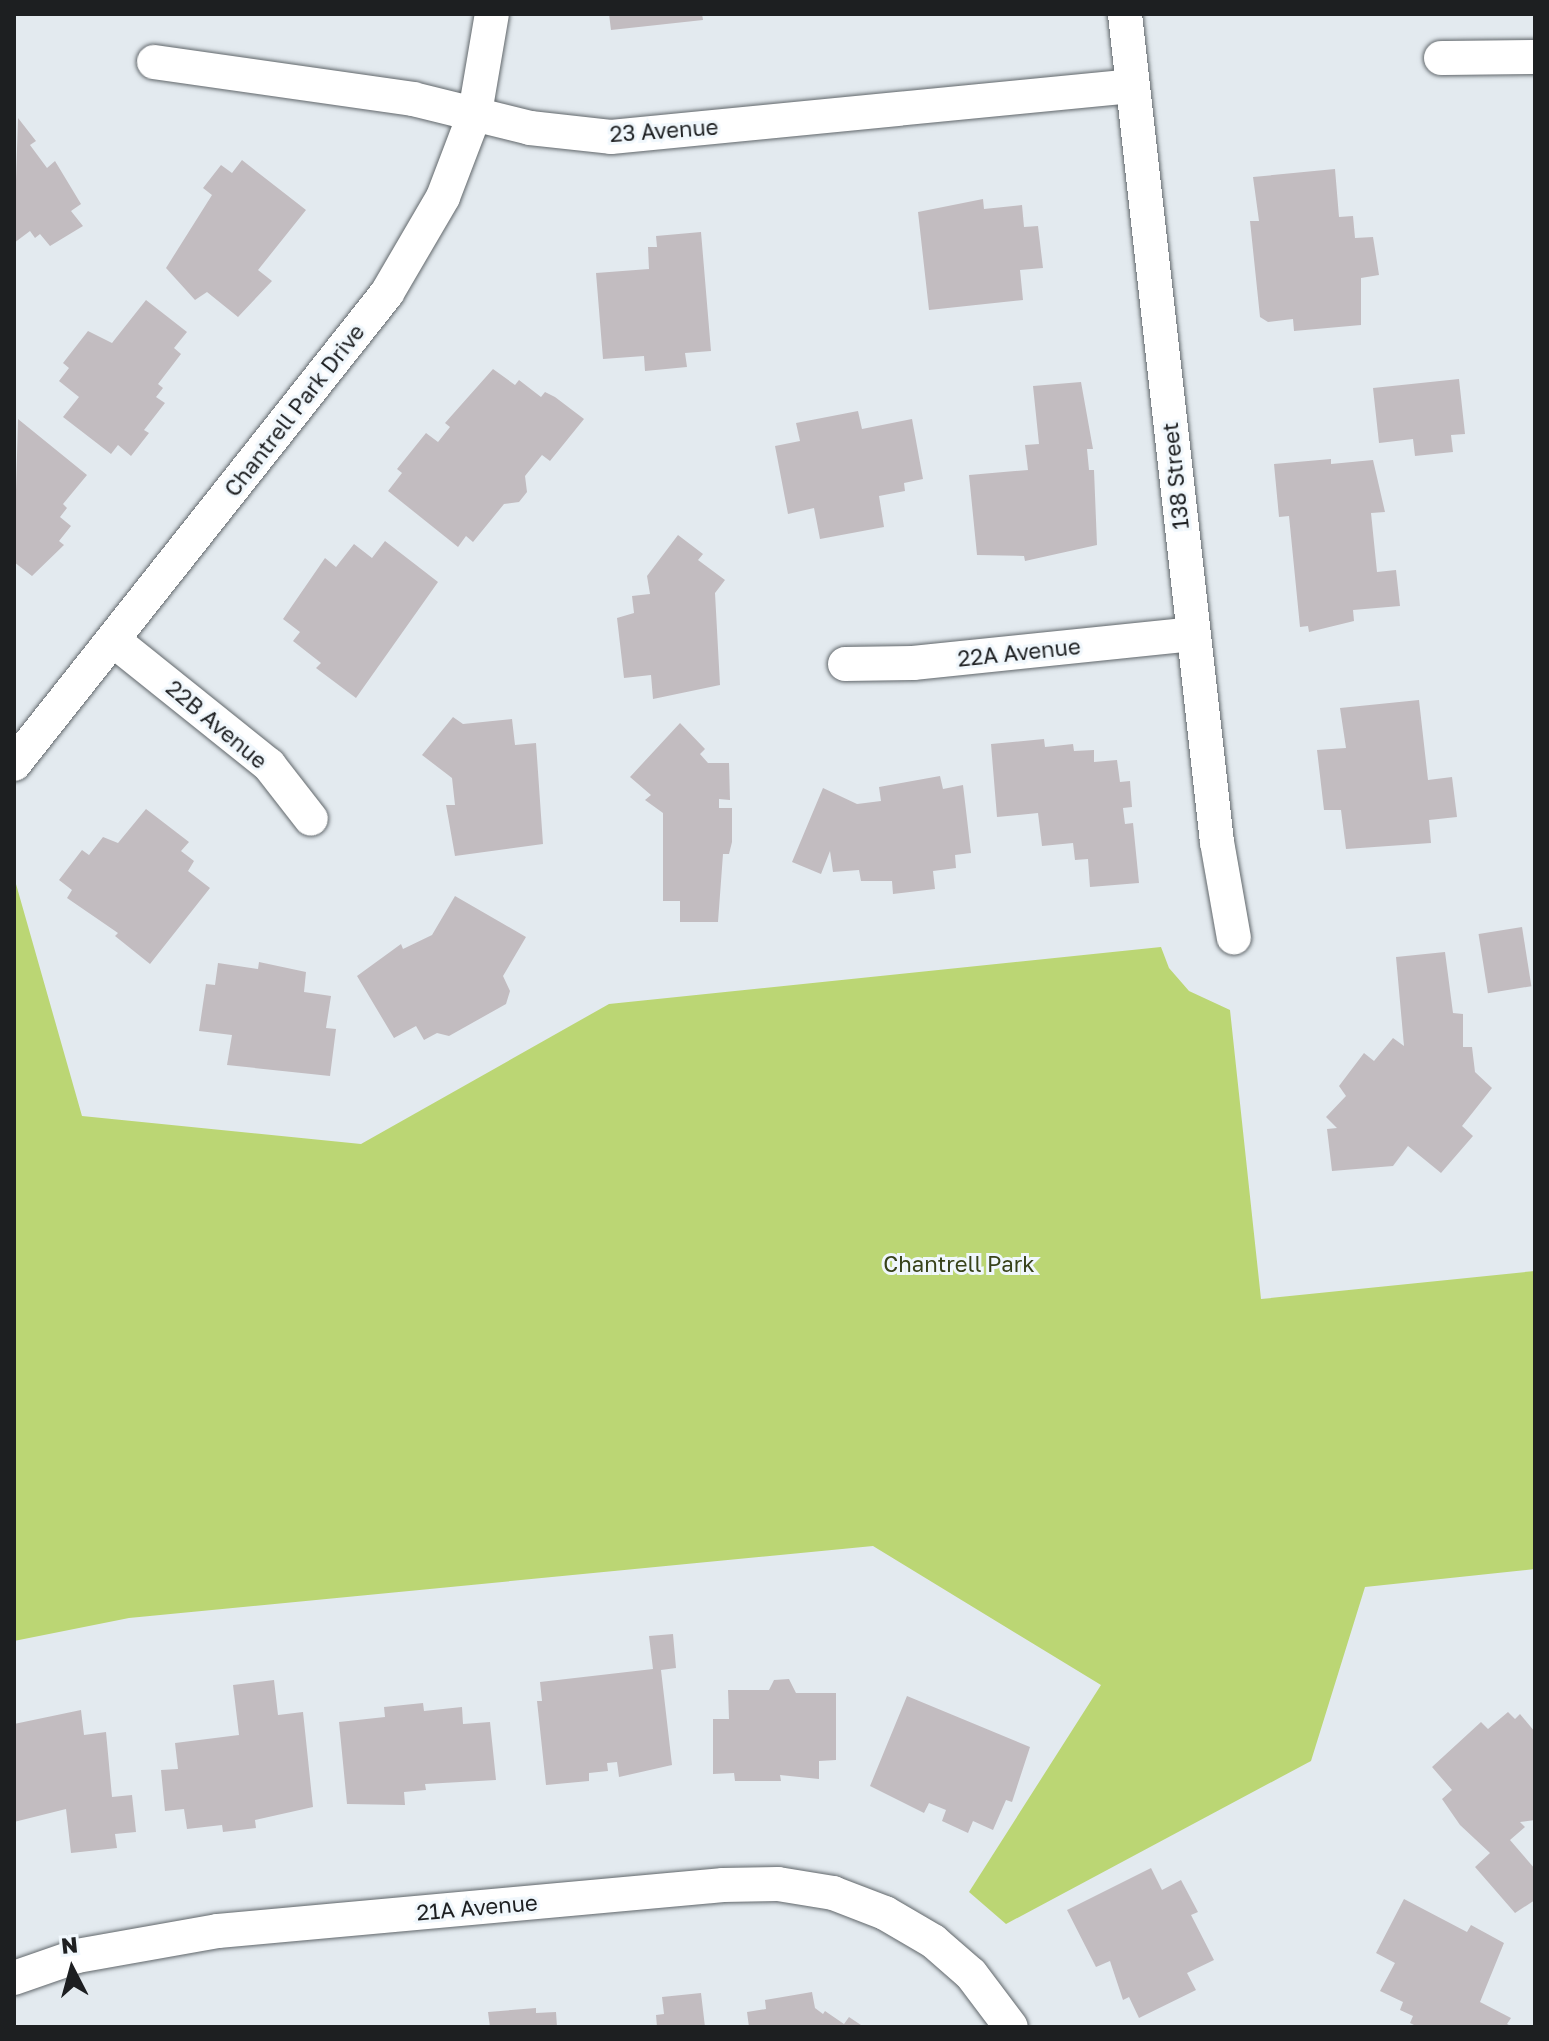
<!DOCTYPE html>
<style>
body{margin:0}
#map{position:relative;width:1549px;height:2041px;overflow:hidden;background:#e3eaef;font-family:"Golos Text",sans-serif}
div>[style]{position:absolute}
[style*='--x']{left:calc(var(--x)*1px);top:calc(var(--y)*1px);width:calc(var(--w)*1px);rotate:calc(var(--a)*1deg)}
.green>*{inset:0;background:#bbd674}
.building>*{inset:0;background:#c2bcc0;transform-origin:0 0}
.roads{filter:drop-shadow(0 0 2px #61676b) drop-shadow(0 0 2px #61676b)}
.street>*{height:34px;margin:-17px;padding:0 17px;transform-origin:17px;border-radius:17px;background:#fff}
span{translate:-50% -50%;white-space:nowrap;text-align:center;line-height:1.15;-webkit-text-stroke:6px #f0f7fc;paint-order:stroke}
.street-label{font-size:22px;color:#1d1f21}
.park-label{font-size:22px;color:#374219}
.frame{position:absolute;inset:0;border:16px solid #1d1f21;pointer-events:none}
.north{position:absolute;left:32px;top:1929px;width:80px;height:80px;-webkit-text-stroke:6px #f0f7fc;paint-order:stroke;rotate:354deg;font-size:22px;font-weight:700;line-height:32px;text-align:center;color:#1d1f21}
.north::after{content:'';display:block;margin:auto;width:28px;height:36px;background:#1d1f21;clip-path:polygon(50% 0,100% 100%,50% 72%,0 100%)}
</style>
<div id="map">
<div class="green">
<div style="clip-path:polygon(14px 877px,82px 1116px,361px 1144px,609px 1004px,1161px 947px,1169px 968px,1189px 991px,1230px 1010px,1261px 1299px,1535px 1271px,1535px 1569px,1365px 1587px,1311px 1761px,1006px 1924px,969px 1892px,1101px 1685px,873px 1546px,129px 1618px,14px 1641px)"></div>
</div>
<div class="building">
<div style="clip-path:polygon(609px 14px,702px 14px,703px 20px,611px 30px)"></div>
<div style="clip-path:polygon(18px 118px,36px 141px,30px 145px,47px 168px,55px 161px,81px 204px,71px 211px,83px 226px,50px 246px,40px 234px,35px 238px,30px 231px,14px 243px)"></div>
<div style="clip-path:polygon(242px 160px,306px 210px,258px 270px,272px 281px,238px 317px,207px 292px,195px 300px,166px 268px,212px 195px,203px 188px,221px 165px,232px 173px)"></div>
<div style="clip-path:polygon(1335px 169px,1339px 217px,1353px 216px,1355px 238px,1373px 237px,1374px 243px,1379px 275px,1361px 278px,1361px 325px,1294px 331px,1293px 319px,1268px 322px,1260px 317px,1250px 221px,1259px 221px,1253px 177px)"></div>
<div style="clip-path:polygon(983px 199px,984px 209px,1022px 205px,1024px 227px,1038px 226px,1043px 268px,1020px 270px,1023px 300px,929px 310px,918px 212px)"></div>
<div style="clip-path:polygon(701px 232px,711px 351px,685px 353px,687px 367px,645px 371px,644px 356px,603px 359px,596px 273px,649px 269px,648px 247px,657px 247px,656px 236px)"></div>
<div style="clip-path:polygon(146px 300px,187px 332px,174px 348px,181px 354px,158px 384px,163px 388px,156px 397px,165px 403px,144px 430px,149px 433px,131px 456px,118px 445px,111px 454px,63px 417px,79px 397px,59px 381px,69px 368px,63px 363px,88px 331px,112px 343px)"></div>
<div style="clip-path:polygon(493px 369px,515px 385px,519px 380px,541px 397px,545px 392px,555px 397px,584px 419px,550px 461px,542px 455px,525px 476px,527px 492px,519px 502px,504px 504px,473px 542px,466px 536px,458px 547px,388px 491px,402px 473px,397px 469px,426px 433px,438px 442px,450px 427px,445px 423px)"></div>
<div style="clip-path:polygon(1459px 379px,1465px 434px,1451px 435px,1453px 452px,1415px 456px,1413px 439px,1379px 443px,1373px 388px)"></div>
<div style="clip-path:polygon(1081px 382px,1093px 449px,1087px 449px,1089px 470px,1094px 470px,1097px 545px,1025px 561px,1024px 556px,977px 555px,969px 475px,1028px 470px,1025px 445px,1039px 444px,1033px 386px)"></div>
<div style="clip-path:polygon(858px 411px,862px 429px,912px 419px,923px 479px,904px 483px,905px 491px,879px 496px,884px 527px,820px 539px,814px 508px,788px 514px,775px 446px,800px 441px,796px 423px)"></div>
<div style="clip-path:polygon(18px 419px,87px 475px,63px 504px,67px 508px,60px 517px,71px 526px,59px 541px,64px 545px,32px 576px,14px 562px)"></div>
<div style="clip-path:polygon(1331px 459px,1331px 464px,1373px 460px,1385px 512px,1371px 513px,1377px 572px,1396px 570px,1400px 606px,1353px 610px,1354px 621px,1309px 632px,1308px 626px,1300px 627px,1289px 516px,1279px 517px,1274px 464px)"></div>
<div style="clip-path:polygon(678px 535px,703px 554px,698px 560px,725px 580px,715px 593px,720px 685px,653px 699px,651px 675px,624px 678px,617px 618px,634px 613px,632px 596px,650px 594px,647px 576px)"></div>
<div style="clip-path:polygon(385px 541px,438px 582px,356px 698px,316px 668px,321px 663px,293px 641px,300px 632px,283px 619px,325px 558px,336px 567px,354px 544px,372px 558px)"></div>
<div style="clip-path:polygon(1419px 700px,1428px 780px,1452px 777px,1457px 817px,1429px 820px,1431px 843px,1346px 849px,1341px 810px,1324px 810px,1317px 750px,1346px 748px,1340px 708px)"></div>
<div style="clip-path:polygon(453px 717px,463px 724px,512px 719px,515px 745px,536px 743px,543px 844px,455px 856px,446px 805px,455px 805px,452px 778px,422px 755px)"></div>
<div style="clip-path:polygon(680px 723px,705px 749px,700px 754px,708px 763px,729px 763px,730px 800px,719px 799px,719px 808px,732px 808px,732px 842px,729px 854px,723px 854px,718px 922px,680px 922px,680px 901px,663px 901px,663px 813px,645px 800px,651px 795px,630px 777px)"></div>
<div style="clip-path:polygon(1044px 739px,1045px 747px,1073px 744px,1074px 751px,1094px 750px,1094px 762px,1117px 760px,1120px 782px,1130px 781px,1132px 807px,1123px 808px,1125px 824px,1133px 823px,1139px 883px,1090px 887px,1088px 859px,1075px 860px,1073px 843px,1042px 846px,1038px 813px,997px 817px,991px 744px)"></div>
<div style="clip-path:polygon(940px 776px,943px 789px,963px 785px,971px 853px,955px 855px,956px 868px,933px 871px,935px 889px,893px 894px,892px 881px,861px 881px,859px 870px,833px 872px,830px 851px,821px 874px,792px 862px,823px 788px,857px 804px,881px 801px,879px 787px)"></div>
<div style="clip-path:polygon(146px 809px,189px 842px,181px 851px,194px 861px,188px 871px,210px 888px,150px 964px,115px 936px,118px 933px,67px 898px,72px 890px,59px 880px,82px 850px,89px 855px,103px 837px,118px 843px)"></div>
<div style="clip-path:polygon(455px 896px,526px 937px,503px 976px,510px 991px,506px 1004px,449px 1036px,437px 1033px,424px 1040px,416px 1026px,394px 1038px,357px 976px,401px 944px,403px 949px,432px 935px)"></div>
<div style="left:1522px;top:927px;width:60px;height:44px;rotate:81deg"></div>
<div style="clip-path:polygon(1445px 952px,1453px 1013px,1463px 1014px,1463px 1047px,1472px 1047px,1475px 1072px,1492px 1088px,1462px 1126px,1473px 1136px,1441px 1173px,1408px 1146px,1393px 1166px,1332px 1171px,1327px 1129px,1337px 1128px,1326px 1117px,1346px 1096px,1339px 1086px,1364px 1053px,1374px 1061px,1393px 1038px,1404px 1046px,1396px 957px)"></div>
<div style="clip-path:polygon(259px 962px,306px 972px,304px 992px,331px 996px,326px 1028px,336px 1029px,330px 1076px,227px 1065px,232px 1035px,199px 1031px,206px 984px,215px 985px,218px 963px,258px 969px)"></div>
<div style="clip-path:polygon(673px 1634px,676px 1668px,661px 1670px,672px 1765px,619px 1777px,617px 1762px,607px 1763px,608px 1771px,589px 1773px,589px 1781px,546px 1785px,537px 1701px,542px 1701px,540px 1682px,653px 1669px,649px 1636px)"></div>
<div style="clip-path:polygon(789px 1679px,796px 1693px,836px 1693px,836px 1760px,819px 1761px,819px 1779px,780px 1775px,781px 1781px,735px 1781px,734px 1773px,713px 1774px,713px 1719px,729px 1719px,728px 1690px,769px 1690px,774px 1680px)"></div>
<div style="clip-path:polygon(274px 1680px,278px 1715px,303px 1712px,313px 1807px,255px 1820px,256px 1828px,223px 1832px,222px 1825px,187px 1829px,184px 1809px,165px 1811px,161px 1770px,178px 1769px,175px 1743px,239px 1735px,233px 1685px)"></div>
<div style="clip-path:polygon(907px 1696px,1030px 1747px,1012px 1802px,1006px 1800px,993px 1830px,973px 1821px,968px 1833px,942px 1821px,946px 1810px,929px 1803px,924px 1813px,870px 1786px)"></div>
<div style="clip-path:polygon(423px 1703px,424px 1711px,462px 1707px,463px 1724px,490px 1722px,496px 1780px,425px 1784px,426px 1790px,404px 1792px,405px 1805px,347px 1804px,339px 1722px,385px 1717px,384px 1707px)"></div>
<div style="clip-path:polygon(81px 1710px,84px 1735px,106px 1732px,112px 1797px,132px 1795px,136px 1832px,115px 1834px,117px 1848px,71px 1853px,66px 1809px,14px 1822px,14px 1724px)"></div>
<div style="clip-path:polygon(1508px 1712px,1515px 1719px,1520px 1714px,1535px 1732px,1535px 1820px,1520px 1822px,1525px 1827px,1510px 1840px,1535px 1869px,1535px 1900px,1515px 1913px,1475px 1867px,1490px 1853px,1460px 1825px,1442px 1799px,1452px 1790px,1432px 1767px,1481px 1722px,1488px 1729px)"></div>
<div style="clip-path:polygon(1151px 1868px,1162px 1890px,1181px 1880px,1198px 1912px,1191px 1915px,1214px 1960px,1187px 1973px,1196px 1990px,1139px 2018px,1129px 1997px,1123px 2000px,1110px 1961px,1096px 1967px,1067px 1910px)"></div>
<div style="clip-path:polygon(1404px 1899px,1467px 1932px,1471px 1925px,1504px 1943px,1480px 2002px,1511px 2018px,1507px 2024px,1513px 2027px,1418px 2027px,1410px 2023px,1413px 2016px,1400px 2010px,1403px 2002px,1380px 1991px,1395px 1963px,1376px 1953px)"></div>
<div style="clip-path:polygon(812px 1992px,815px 2008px,823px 2014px,825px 2011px,844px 2024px,849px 2017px,864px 2027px,749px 2027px,747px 2012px,766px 2009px,765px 2000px)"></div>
<div style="clip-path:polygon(701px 1993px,705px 2027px,657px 2027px,656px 2015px,664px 2014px,662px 1997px)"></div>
<div style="clip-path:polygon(536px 2008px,536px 2013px,556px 2012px,557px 2027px,490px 2027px,488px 2012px)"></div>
</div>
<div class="roads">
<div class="street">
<div style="--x:1125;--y:14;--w:833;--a:83.66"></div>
<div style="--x:1217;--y:842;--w:97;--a:80"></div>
<div style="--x:1441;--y:58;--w:94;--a:-0.6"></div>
<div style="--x:154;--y:62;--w:262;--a:8.1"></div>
<div style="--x:413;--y:99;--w:121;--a:13.9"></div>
<div style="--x:530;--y:128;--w:81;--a:6.3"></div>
<div style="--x:611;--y:137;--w:523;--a:-5.59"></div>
<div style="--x:113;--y:640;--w:200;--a:38.7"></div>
<div style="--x:269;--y:765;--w:68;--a:52.1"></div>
<div style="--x:845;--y:664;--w:68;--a:-0.8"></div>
<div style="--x:913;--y:663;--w:281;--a:-5.9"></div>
<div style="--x:14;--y:764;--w:601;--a:-51.62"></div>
<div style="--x:387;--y:293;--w:111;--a:-59.7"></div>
<div style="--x:443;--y:197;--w:90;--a:-69.1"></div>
<div style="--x:475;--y:113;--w:100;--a:-80.3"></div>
<div style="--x:14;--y:1978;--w:67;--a:-19.2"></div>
<div style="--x:77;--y:1956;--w:143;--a:-10.1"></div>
<div style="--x:218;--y:1931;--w:507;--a:-5.2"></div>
<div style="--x:723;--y:1885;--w:55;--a:-1"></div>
<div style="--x:778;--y:1884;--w:56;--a:9.3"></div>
<div style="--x:833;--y:1893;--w:56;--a:21"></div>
<div style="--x:885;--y:1913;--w:56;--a:30.3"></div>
<div style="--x:933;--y:1941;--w:50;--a:41"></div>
<div style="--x:971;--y:1974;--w:66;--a:53"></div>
</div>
</div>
<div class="street-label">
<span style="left:664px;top:130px;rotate:-4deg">23 Avenue</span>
<span style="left:294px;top:410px;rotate:-52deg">Chantrell Park Drive</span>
<span style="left:1175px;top:476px;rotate:-96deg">138 Street</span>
<span style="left:1019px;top:652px;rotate:-6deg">22A Avenue</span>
<span style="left:217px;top:724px;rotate:40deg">22B Avenue</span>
<span style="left:477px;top:1907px;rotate:-5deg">21A Avenue</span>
</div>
<div class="park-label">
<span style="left:959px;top:1264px">Chantrell Park</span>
</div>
<div class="frame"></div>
<div class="north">N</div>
</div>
